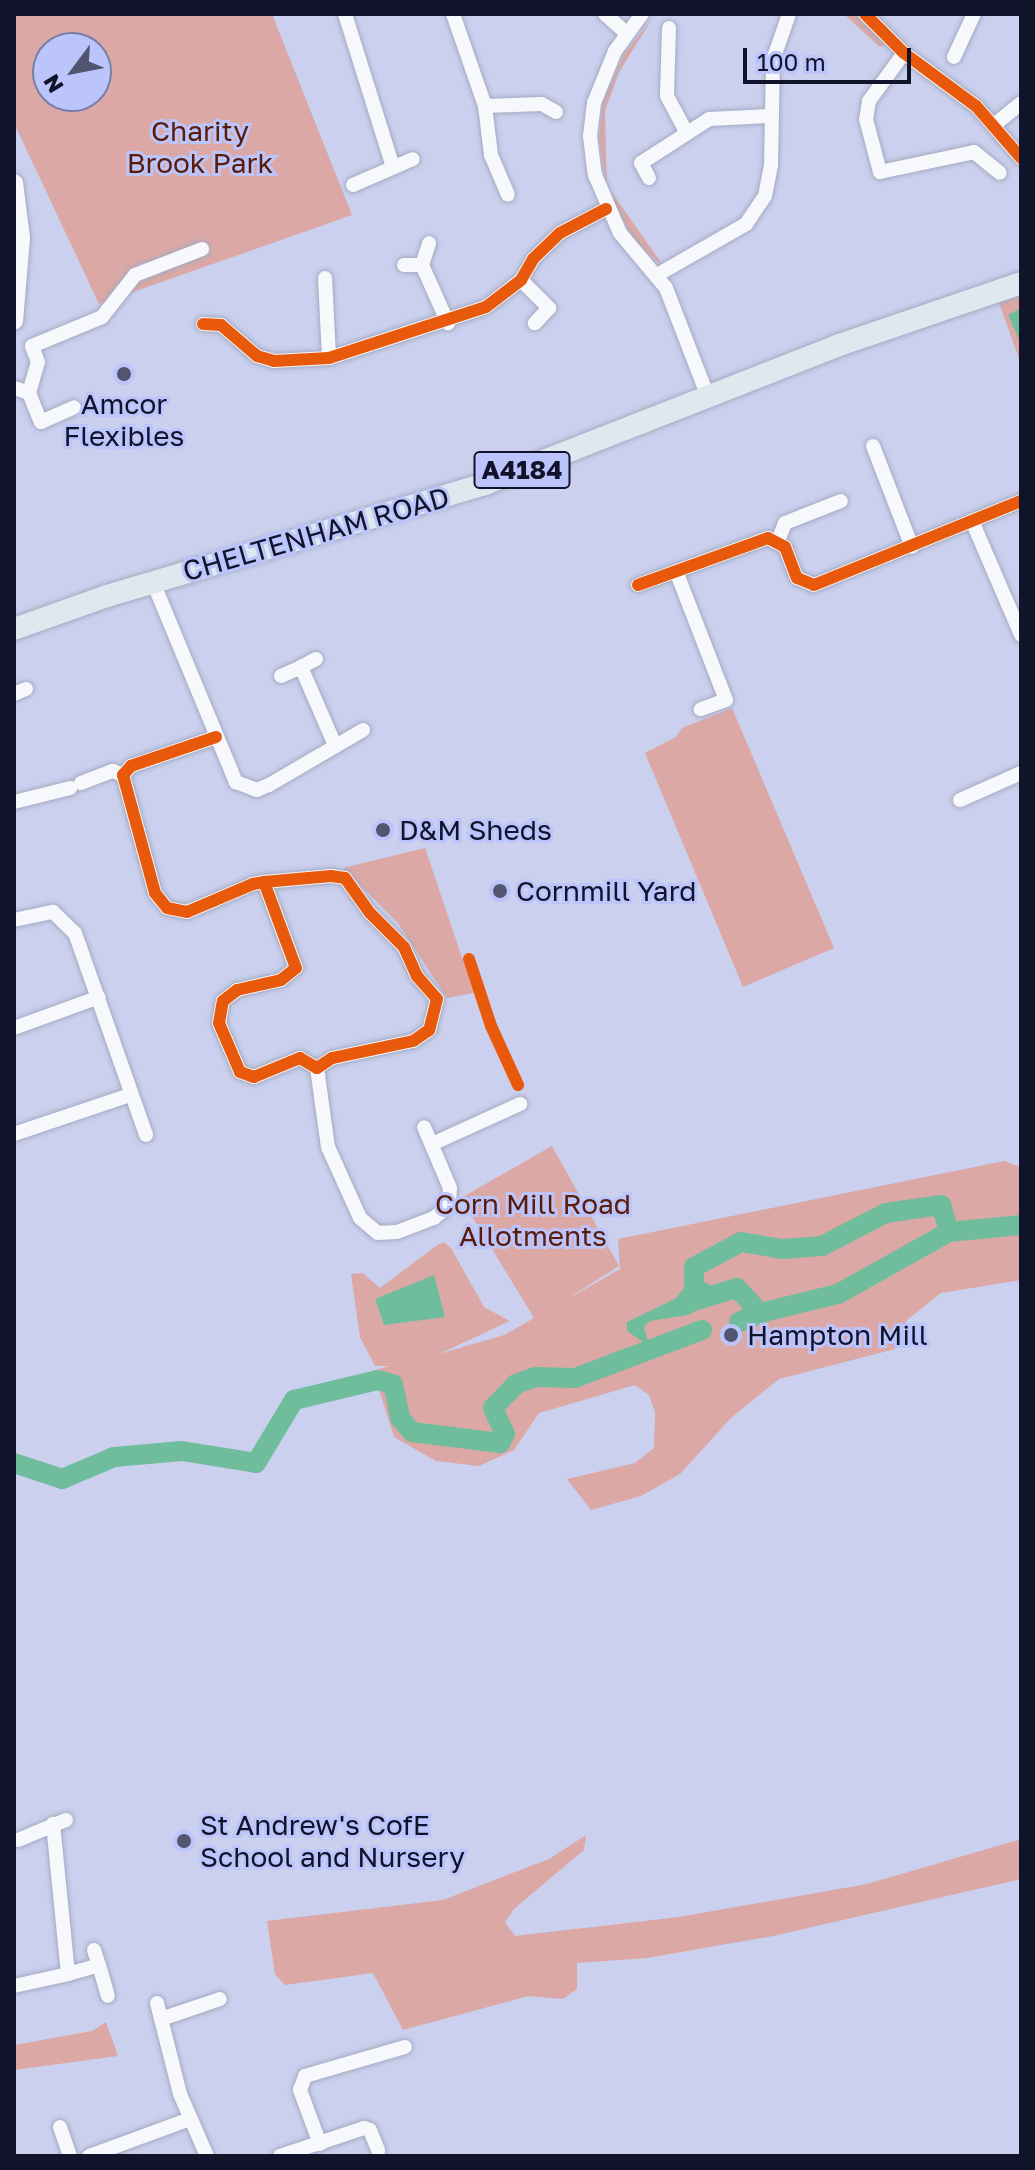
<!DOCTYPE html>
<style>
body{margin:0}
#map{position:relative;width:1035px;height:2170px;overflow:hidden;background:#cad0ed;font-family:"Golos Text",sans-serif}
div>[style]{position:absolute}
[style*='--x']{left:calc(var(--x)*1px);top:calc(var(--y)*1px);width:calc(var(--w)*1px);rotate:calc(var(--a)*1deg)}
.green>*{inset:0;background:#dba8a5}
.water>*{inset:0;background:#70bd9e}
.river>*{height:20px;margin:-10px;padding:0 10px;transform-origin:10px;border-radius:10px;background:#70bd9e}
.roads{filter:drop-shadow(0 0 2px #a5aac2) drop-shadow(0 0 2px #a5aac2)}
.street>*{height:14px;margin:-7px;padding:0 7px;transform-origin:7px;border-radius:7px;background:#f7f8fc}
.secondary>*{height:18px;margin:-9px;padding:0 9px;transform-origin:9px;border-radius:9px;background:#f7f8fc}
.primary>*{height:22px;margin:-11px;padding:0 11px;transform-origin:11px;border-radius:11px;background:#dde8ef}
.cycleway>*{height:12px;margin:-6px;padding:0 6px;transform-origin:6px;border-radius:6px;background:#e8590c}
.dots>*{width:22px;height:22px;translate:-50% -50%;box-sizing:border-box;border:4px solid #bcc5fb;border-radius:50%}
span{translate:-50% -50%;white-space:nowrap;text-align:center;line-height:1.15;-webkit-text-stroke:6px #bcc5fb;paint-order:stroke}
.shield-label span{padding:2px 6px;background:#bcc5fb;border:2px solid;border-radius:6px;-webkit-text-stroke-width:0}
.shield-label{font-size:26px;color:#11132b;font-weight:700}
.park-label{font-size:28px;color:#5a1b08}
.poi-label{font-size:28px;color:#11132b}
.left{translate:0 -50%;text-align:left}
.street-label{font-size:28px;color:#11132b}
.frame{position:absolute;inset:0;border:16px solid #11132b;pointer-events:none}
.north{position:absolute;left:32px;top:32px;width:80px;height:80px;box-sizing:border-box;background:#bcc5fb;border:2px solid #787ea8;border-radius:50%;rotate:238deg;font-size:22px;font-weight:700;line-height:32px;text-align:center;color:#11132b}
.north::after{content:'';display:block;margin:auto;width:28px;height:36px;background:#52556f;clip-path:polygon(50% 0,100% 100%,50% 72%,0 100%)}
.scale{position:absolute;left:743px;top:48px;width:168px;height:36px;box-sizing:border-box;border:4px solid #11132b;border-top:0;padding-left:10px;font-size:24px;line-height:28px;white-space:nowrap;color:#11132b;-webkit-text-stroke:6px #bcc5fb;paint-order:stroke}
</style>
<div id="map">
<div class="green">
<div style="clip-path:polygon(evenodd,14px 14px,272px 14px,352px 215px,99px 304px,14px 123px,14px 14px,48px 48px,96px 48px,96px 96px,48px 96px,48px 48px)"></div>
<div style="clip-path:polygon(844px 14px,856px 14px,886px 45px,880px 47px)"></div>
<div style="clip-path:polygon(652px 19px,619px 72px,605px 111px,607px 190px,599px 139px,603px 101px,624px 54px)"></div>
<div style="clip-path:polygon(612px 193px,660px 261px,660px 264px,636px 243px,608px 194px)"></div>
<div style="clip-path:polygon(1021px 296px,1021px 364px,999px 303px)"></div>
<div style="clip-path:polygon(732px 708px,834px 948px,743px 987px,645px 753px,676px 737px,682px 728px)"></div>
<div style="clip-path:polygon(425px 848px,474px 993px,447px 998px,398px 923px,343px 868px)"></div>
<div style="clip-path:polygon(552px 1146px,619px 1266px,564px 1301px,620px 1269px,618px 1239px,1004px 1161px,1021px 1167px,1021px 1280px,941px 1293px,907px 1320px,895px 1349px,779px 1379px,731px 1418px,680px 1474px,641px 1496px,591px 1510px,567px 1479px,635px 1463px,654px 1448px,655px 1412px,649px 1395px,635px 1385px,539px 1413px,514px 1450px,479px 1466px,436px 1461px,394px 1437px,373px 1371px,389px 1366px,375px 1366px,360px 1337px,351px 1274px,363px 1273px,380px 1288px,436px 1246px,444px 1242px,451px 1248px,484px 1307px,510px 1321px,439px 1354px,504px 1335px,534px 1318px,461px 1198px)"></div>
<div style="clip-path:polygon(586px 1835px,584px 1850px,514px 1909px,505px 1922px,515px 1936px,679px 1917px,867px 1884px,1021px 1839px,1021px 1879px,773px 1936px,647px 1958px,577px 1963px,577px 1989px,563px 1999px,528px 1996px,403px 2030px,373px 1973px,285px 1985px,275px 1974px,267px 1921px,443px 1900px,549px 1859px)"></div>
<div style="clip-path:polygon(106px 2022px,118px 2056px,14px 2070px,14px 2045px,92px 2031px)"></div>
</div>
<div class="water">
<div style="clip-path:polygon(1021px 308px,1021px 344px,1008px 315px)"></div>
<div style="clip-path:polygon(434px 1275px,445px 1317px,384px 1325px,375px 1299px)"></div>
<div style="clip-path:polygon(697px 1278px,722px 1291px,722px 1297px,688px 1315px,650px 1321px,644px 1327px,649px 1346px,627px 1331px,627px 1322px,683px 1295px,690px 1279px)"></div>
</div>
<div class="river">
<div style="--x:697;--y:1300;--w:42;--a:-16.7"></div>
<div style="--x:737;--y:1288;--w:34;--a:47"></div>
<div style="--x:760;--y:1313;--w:80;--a:-13.7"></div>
<div style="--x:838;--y:1294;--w:127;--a:-29.2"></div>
<div style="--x:949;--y:1232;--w:72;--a:-5.6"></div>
<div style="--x:686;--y:1301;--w:12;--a:-48"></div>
<div style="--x:694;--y:1292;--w:25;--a:-90"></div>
<div style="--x:694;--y:1267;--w:53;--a:-28"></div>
<div style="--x:741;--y:1242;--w:42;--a:9.7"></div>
<div style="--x:782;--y:1249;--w:40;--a:-4.3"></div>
<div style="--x:822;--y:1246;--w:72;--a:-27.3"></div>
<div style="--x:886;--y:1213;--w:56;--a:-8.3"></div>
<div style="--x:941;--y:1205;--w:28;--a:73"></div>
<div style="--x:739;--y:1322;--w:23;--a:-23"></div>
<div style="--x:14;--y:1463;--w:51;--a:18.4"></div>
<div style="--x:62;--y:1479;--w:56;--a:-22.9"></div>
<div style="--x:114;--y:1457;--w:68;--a:-5"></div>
<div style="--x:182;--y:1451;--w:75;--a:9.2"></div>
<div style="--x:256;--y:1463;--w:74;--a:-58.9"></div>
<div style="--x:294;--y:1400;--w:85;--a:-13.5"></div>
<div style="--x:377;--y:1380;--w:16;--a:14"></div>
<div style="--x:393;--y:1384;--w:35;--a:78"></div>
<div style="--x:400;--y:1418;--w:18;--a:49"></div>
<div style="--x:412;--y:1432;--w:89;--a:7.1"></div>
<div style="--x:500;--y:1443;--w:10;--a:-61"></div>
<div style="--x:505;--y:1434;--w:29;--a:-115"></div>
<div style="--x:493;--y:1408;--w:33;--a:-46"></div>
<div style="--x:516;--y:1384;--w:20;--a:-20"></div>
<div style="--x:535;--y:1377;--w:40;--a:1.4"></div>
<div style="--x:575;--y:1378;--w:136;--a:-20.7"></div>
</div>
<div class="roads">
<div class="street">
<div style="--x:345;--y:14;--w:160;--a:72.6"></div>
<div style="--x:453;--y:14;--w:97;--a:70.8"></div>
<div style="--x:485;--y:106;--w:49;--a:83"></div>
<div style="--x:491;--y:155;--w:43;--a:67"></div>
<div style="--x:605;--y:14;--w:28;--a:42"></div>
<div style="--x:642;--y:14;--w:46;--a:126.1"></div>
<div style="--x:615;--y:51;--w:56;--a:112"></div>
<div style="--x:594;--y:103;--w:33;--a:97"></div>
<div style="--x:590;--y:136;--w:39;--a:83"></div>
<div style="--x:595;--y:175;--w:63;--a:66.7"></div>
<div style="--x:620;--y:233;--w:72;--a:50.1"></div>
<div style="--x:666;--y:288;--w:117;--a:68.9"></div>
<div style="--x:865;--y:14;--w:55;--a:45"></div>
<div style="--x:904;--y:53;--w:89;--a:36.4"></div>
<div style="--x:976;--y:106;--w:69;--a:49.1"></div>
<div style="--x:669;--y:28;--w:68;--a:91.7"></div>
<div style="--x:667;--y:96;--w:40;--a:62"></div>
<div style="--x:904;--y:53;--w:59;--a:126.1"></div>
<div style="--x:869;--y:101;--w:18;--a:99"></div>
<div style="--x:866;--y:119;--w:55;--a:75.2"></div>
<div style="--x:880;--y:172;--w:96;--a:-12"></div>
<div style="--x:974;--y:152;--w:33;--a:39"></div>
<div style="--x:954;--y:57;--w:47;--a:-65.1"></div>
<div style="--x:485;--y:106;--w:57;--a:-2"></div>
<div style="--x:542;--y:104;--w:16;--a:30"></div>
<div style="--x:994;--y:125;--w:35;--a:-39"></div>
<div style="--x:649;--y:178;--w:17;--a:-118"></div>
<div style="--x:641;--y:163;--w:81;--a:-32.9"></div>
<div style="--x:709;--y:119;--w:60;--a:-2.9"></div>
<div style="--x:353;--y:185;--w:65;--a:-23.4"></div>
<div style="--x:404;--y:265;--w:18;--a:0"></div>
<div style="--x:422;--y:265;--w:64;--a:65.9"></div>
<div style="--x:422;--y:265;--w:23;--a:-72"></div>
<div style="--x:657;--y:275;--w:103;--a:-29.8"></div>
<div style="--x:746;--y:224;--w:34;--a:-56"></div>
<div style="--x:765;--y:196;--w:32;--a:-79"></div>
<div style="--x:771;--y:165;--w:105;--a:-88.9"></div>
<div style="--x:773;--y:60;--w:49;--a:-70.8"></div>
<div style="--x:325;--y:278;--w:80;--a:87.1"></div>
<div style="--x:521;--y:280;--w:40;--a:45"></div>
<div style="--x:549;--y:308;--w:21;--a:133"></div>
<div style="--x:203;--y:324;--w:18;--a:3"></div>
<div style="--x:221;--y:325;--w:48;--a:40.7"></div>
<div style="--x:257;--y:356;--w:18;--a:16"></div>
<div style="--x:274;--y:361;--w:55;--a:-3.1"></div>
<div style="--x:329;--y:358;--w:165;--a:-18"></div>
<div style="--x:486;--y:307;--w:44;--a:-37.6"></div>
<div style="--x:521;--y:280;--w:24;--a:-60"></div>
<div style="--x:533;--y:259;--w:37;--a:-44"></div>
<div style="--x:560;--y:233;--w:52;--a:-27.6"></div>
<div style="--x:14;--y:388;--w:16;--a:18"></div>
<div style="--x:29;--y:393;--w:31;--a:68"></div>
<div style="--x:41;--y:422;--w:36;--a:-24"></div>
<div style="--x:29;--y:393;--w:32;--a:-74"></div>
<div style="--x:38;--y:362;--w:17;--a:-111"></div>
<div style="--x:32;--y:346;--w:76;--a:-22.5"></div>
<div style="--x:102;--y:317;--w:53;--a:-51.8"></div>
<div style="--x:135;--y:275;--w:72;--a:-21.2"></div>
<div style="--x:873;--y:446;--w:108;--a:68.9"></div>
<div style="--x:972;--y:521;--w:124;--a:66.7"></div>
<div style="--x:778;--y:541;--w:19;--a:-69"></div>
<div style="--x:785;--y:523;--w:60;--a:-21.4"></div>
<div style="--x:676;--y:571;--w:138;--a:68.8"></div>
<div style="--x:726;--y:700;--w:27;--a:160"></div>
<div style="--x:153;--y:582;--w:217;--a:67.5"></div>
<div style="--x:236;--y:782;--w:22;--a:21"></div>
<div style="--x:257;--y:790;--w:13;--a:-23"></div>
<div style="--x:269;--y:785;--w:109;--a:-30.3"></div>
<div style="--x:638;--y:585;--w:138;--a:-19.9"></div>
<div style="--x:768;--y:538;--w:19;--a:28"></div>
<div style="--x:785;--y:547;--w:33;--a:69"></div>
<div style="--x:797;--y:578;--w:18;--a:22"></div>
<div style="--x:814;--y:585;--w:223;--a:-22.1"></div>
<div style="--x:301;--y:667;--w:17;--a:-28"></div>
<div style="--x:281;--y:676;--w:22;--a:-24"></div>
<div style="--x:301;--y:667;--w:83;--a:66.5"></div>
<div style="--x:14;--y:694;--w:13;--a:-23"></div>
<div style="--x:216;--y:737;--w:90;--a:161.2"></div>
<div style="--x:131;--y:766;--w:12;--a:132"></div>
<div style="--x:123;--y:775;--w:122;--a:74.8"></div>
<div style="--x:155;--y:893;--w:19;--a:51"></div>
<div style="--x:167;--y:908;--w:20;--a:11"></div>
<div style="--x:187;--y:912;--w:72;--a:-23"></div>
<div style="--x:253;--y:884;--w:11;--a:-10"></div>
<div style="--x:264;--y:882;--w:67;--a:-5.1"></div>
<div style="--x:331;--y:876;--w:14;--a:8"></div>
<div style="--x:345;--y:878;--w:43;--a:54.5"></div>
<div style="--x:370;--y:913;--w:48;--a:45"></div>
<div style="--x:404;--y:947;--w:32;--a:66"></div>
<div style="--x:417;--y:976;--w:30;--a:49"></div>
<div style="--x:437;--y:999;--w:32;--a:104"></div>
<div style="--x:429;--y:1030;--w:19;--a:145"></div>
<div style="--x:413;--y:1041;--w:83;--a:168.1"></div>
<div style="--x:332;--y:1058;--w:18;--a:146"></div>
<div style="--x:317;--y:1068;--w:20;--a:-150"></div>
<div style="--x:300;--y:1058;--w:50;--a:157.6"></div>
<div style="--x:254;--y:1077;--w:15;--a:-160"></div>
<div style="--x:240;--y:1072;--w:53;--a:-113.2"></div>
<div style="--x:219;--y:1023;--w:22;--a:-80"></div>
<div style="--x:223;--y:1001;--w:18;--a:-38"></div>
<div style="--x:237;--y:990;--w:45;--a:-12.8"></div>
<div style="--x:281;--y:980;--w:19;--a:-39"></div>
<div style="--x:296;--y:968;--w:92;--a:-110.4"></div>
<div style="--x:81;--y:783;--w:34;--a:-21"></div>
<div style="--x:113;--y:771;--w:11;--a:22"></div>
<div style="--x:960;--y:800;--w:67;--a:-23.9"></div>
<div style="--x:14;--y:802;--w:58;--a:-14"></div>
<div style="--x:14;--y:920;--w:40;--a:-12"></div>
<div style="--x:53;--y:912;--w:30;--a:44"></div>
<div style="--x:75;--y:933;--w:214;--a:70.6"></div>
<div style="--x:14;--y:1028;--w:90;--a:-20"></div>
<div style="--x:317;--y:1068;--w:80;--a:82.1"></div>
<div style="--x:328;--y:1147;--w:78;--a:65.7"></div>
<div style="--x:360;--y:1218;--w:23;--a:40"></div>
<div style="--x:378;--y:1233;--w:19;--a:-3"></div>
<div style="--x:397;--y:1232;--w:40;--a:-21"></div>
<div style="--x:434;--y:1218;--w:20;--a:-41"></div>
<div style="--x:449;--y:1205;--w:17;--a:-87"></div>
<div style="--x:450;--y:1188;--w:66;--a:-113.1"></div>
<div style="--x:14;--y:1134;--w:122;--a:-18.6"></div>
<div style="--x:432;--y:1144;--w:97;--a:-24.4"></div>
<div style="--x:18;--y:1840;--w:52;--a:-22.6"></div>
<div style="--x:94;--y:1950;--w:16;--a:72"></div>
<div style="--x:68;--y:1974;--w:32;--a:-16"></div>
<div style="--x:99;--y:1965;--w:32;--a:74"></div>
<div style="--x:14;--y:1986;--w:55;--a:-12.5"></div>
<div style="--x:68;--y:1974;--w:151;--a:-95.7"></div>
<div style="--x:157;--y:2003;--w:94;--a:75.8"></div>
<div style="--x:180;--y:2094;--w:68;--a:66.5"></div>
<div style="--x:161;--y:2019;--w:62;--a:-18.7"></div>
<div style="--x:60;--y:2127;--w:31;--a:71"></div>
<div style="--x:320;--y:2144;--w:58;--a:-110.3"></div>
<div style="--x:300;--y:2090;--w:15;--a:-70"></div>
<div style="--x:305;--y:2076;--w:104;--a:-16.2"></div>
<div style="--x:89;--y:2156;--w:108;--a:-20.1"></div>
<div style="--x:280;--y:2156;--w:89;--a:-18.4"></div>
<div style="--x:364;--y:2128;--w:6;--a:18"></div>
<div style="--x:370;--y:2130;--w:22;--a:68"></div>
</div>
<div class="secondary">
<div style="--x:14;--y:183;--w:55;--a:82.7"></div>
<div style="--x:21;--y:238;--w:83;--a:94.8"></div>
</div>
<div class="primary">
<div style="--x:14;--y:629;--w:99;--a:-19.5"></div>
<div style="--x:107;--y:596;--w:394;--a:-16.5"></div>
<div style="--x:485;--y:484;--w:380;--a:-21.4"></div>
<div style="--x:839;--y:345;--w:192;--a:-18.8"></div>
</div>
</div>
<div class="cycleway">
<div style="--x:865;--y:14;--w:55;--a:45"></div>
<div style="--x:904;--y:53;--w:89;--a:36.4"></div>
<div style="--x:976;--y:106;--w:69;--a:49.1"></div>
<div style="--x:203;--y:324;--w:18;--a:3"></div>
<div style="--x:221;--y:325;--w:48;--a:40.7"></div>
<div style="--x:257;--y:356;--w:18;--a:16"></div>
<div style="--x:274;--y:361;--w:55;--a:-3.1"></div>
<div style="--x:329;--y:358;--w:165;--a:-18"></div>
<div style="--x:486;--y:307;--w:44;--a:-37.6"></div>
<div style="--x:521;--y:280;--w:24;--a:-60"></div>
<div style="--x:533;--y:259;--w:37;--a:-44"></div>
<div style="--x:560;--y:233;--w:52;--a:-27.6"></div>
<div style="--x:638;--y:585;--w:138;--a:-19.9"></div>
<div style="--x:768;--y:538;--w:19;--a:28"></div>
<div style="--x:785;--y:547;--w:33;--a:69"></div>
<div style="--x:797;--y:578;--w:18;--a:22"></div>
<div style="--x:814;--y:585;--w:223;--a:-22.1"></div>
<div style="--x:216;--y:737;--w:90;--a:161.2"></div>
<div style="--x:131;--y:766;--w:12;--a:132"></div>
<div style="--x:123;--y:775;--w:122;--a:74.8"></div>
<div style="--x:155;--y:893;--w:19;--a:51"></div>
<div style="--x:167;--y:908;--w:20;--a:11"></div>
<div style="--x:187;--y:912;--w:72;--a:-23"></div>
<div style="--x:253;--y:884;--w:11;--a:-10"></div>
<div style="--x:264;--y:882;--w:67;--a:-5.1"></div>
<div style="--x:331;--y:876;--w:14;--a:8"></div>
<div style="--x:345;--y:878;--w:43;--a:54.5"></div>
<div style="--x:370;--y:913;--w:48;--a:45"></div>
<div style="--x:404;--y:947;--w:32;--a:66"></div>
<div style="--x:417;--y:976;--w:30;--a:49"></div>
<div style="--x:437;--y:999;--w:32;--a:104"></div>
<div style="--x:429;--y:1030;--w:19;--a:145"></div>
<div style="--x:413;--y:1041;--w:83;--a:168.1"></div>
<div style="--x:332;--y:1058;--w:18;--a:146"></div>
<div style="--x:317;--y:1068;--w:20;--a:-150"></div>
<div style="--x:300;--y:1058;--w:50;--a:157.6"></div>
<div style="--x:254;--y:1077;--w:15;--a:-160"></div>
<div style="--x:240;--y:1072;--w:53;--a:-113.2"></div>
<div style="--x:219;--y:1023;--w:22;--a:-80"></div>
<div style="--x:223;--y:1001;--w:18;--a:-38"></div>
<div style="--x:237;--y:990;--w:45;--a:-12.8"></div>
<div style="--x:281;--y:980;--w:19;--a:-39"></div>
<div style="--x:296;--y:968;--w:92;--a:-110.4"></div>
<div style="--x:469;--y:959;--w:71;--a:71.8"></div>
<div style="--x:491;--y:1026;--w:65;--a:65.4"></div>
</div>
<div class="dots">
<div style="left:124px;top:374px;background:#52556f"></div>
<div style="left:383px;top:830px;background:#52556f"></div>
<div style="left:500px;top:891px;background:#52556f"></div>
<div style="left:731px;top:1335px;background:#52556f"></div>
<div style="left:184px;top:1841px;background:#52556f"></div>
</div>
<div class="shield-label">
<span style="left:522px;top:470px">A4184</span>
</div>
<div class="park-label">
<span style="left:200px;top:147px">Charity<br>Brook Park</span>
<span style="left:533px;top:1220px">Corn Mill Road<br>Allotments</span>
</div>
<div class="poi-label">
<span style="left:124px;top:420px">Amcor<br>Flexibles</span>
<span class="left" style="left:399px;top:830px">D&amp;M Sheds</span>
<span class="left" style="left:516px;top:891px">Cornmill Yard</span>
<span class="left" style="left:747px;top:1335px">Hampton Mill</span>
<span class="left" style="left:200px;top:1841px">St Andrew's CofE<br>School and Nursery</span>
</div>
<div class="street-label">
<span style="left:316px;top:534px;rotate:-16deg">CHELTENHAM ROAD</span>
</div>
<div class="frame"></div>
<div class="north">N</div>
<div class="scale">100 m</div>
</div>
